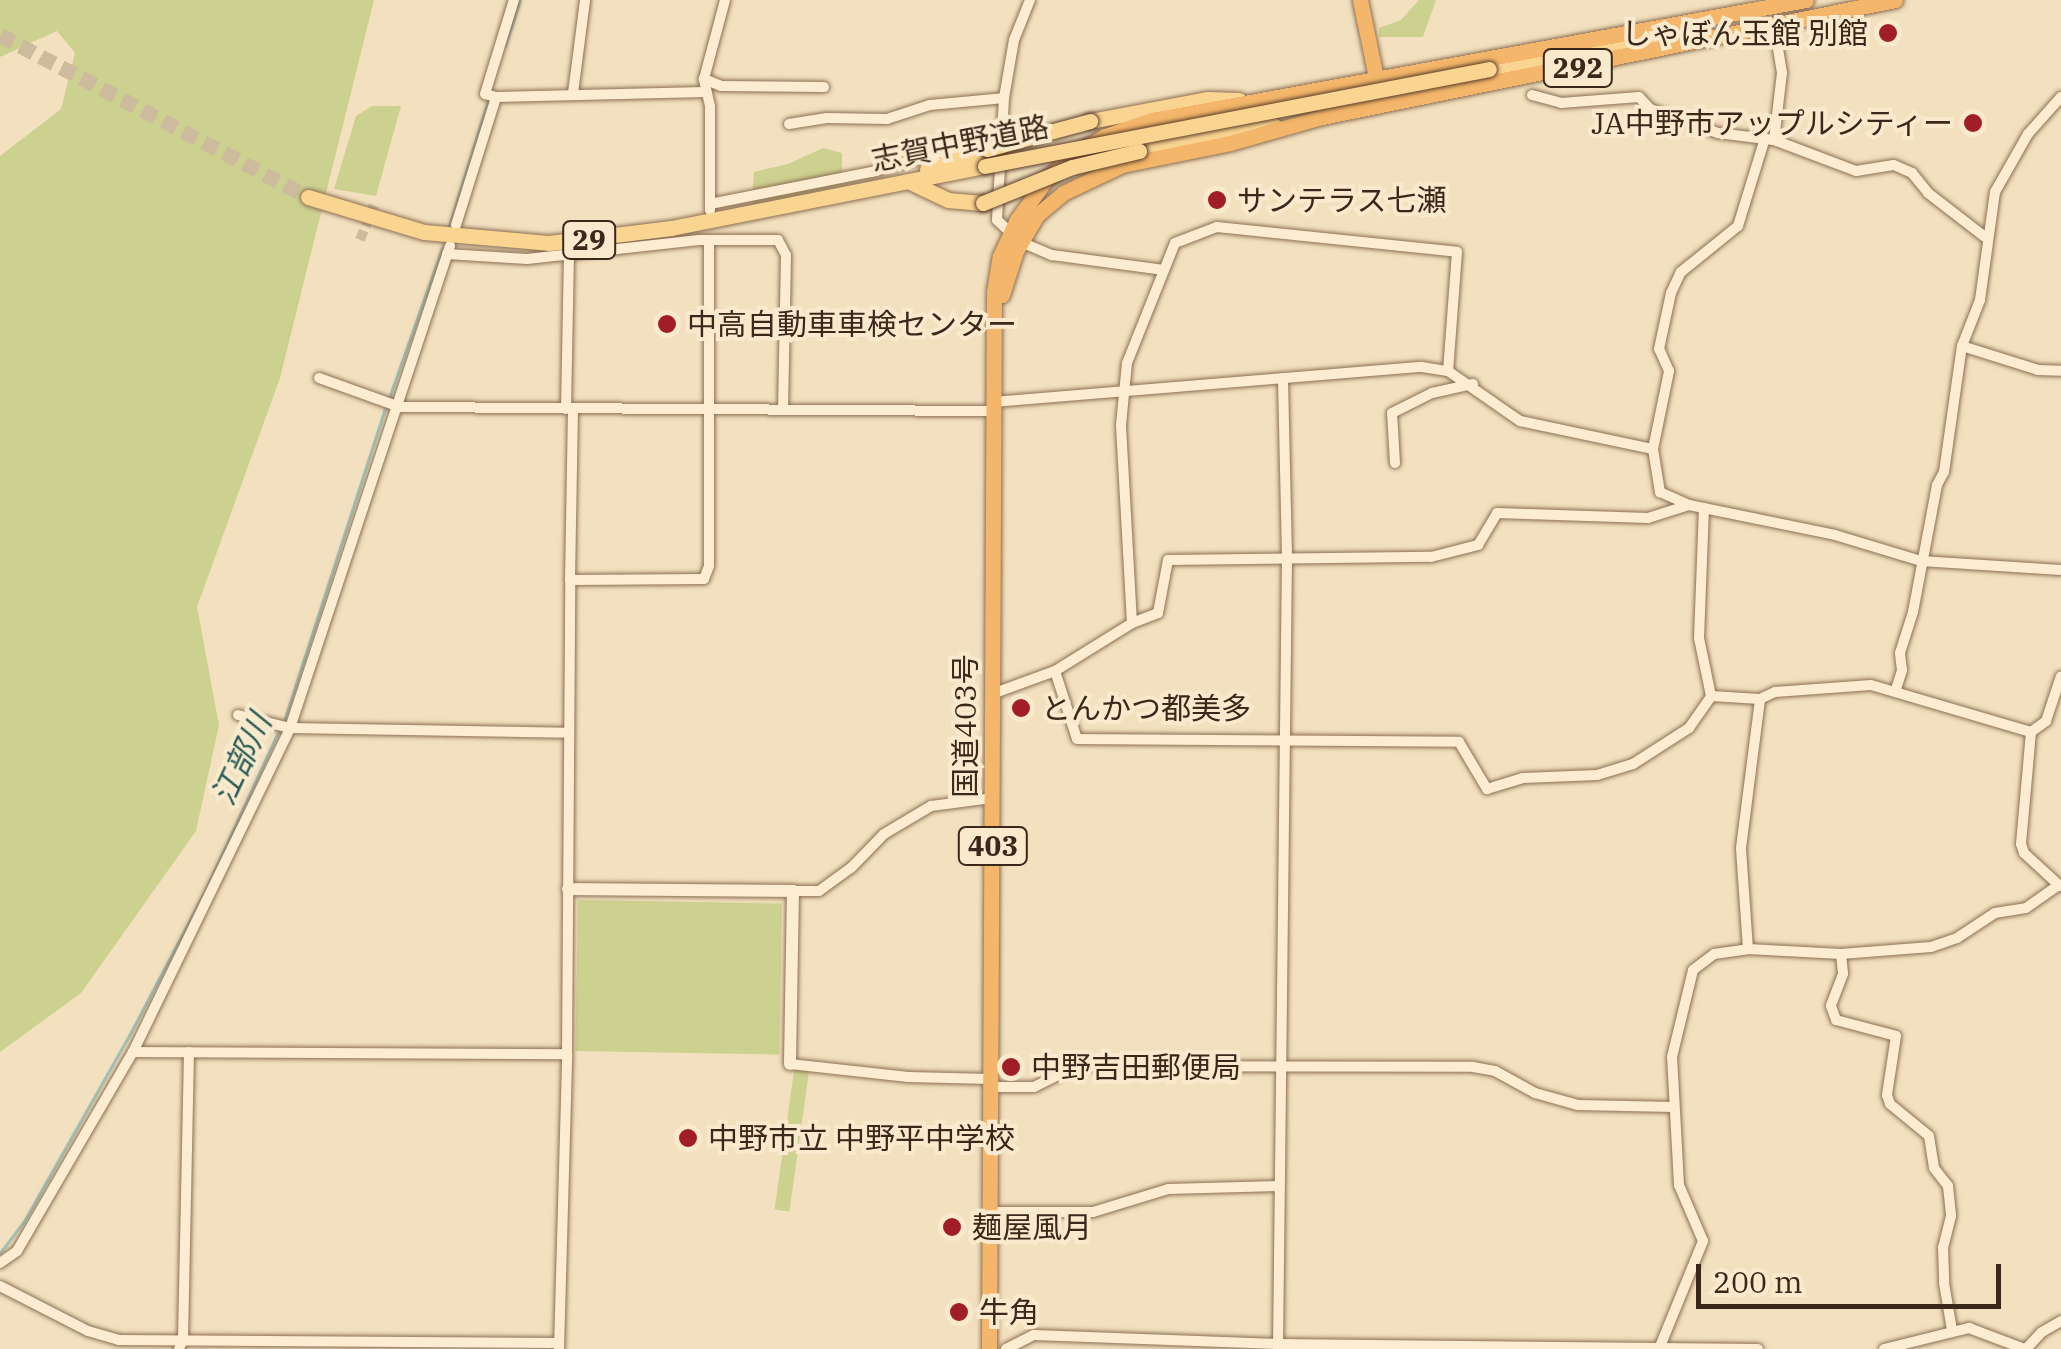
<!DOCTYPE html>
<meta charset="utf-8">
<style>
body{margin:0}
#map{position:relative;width:2061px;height:1349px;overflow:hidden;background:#f2e0be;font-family:"IBM Plex Serif","Noto Sans JP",serif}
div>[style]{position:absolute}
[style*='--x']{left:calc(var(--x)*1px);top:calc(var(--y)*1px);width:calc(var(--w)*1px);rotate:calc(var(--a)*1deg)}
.green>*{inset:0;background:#cdd190;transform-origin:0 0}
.stream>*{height:2.5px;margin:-1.25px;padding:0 1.25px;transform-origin:1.25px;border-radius:1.25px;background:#a2c3b8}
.minor-tunnel>*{height:10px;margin-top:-5px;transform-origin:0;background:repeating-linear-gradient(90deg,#cdbb9d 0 10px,transparent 0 15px)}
.primary-tunnel>*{height:15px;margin-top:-7.5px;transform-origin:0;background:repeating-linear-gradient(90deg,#cdbb9d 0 15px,transparent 0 23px)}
.roads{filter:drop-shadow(0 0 2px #8d6f54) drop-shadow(0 0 2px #8d6f54)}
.minor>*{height:10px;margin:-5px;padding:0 5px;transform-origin:5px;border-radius:5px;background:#fcedd2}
.tertiary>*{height:12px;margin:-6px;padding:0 6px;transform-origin:6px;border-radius:6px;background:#fcedd2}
.primary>*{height:15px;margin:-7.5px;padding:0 7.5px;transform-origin:7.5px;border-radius:7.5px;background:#fad491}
.trunk>*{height:15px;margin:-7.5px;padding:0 7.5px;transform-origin:7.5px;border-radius:7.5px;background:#f3b66a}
.bridges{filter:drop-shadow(0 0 2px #5a3d29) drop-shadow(0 0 2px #5a3d29)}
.primary-bridge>*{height:15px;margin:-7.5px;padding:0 7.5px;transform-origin:7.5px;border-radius:7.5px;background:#fad491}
.dots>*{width:28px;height:28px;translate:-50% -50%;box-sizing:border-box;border:5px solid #f9eace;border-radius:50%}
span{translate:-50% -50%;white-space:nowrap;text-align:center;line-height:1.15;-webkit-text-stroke:8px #f9eace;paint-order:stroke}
.shield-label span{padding:2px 8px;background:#f9eace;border:2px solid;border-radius:8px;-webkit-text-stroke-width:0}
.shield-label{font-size:28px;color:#3a281b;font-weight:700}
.poi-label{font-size:30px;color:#3a281b}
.right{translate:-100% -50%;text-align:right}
.left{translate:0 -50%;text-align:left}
.street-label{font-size:30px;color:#3a281b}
.water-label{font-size:32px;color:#285c56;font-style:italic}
.scale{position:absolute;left:1696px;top:1264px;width:305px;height:45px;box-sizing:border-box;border:5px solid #3a281b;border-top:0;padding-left:12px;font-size:30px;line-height:35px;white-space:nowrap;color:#3a281b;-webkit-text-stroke:8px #f9eace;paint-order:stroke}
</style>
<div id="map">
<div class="green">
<div style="clip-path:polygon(0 0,374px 0,280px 378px,197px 607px,219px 725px,196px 831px,81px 993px,0 1052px,0 156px,61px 109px,75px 53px,57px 31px,0 57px)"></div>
<div style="clip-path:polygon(1419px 0,1436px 0,1423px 37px,1379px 37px,1379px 28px,1401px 20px)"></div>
<div style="clip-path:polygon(372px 106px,401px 106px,376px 196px,334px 189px,356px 116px)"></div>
<div style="clip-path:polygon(823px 148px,842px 153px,842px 185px,752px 206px,754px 172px,788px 164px)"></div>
<div style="left:578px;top:900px;width:204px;height:151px;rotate:1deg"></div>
<div style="left:795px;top:1064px;width:15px;height:147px;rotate:8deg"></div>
</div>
<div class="stream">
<div style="--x:505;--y:46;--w:48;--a:-71.9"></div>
<div style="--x:449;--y:226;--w:135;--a:-72.8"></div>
<div style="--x:389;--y:398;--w:159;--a:-70.5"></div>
<div style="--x:284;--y:721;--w:332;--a:-72.1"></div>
<div style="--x:0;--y:1253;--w:38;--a:-53"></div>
<div style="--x:23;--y:1223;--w:219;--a:-60.5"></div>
<div style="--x:131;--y:1032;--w:157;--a:-62.3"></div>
<div style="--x:204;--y:893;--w:182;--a:-65.3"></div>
</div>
<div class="minor-tunnel">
<div style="--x:360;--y:240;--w:37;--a:-68"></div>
</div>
<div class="primary-tunnel">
<div style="--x:0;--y:35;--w:348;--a:27.7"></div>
</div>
<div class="roads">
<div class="minor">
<div style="--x:1030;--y:0;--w:43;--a:111.8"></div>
<div style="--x:1014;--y:40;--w:59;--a:99.8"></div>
<div style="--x:1004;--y:98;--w:122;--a:93.3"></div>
<div style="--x:997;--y:220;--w:33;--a:43"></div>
<div style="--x:1021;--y:242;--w:34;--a:23"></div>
<div style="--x:1052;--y:255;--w:113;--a:7.6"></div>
<div style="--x:704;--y:79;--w:18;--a:22"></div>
<div style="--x:721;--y:86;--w:103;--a:0.6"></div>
<div style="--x:573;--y:93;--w:94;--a:-82.6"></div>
<div style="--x:1532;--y:95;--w:30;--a:15"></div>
<div style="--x:1561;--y:103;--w:78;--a:-4.4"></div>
<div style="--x:1639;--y:97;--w:16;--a:47"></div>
<div style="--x:1650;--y:109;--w:72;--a:19.4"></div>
<div style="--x:1718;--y:133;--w:56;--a:7.1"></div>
<div style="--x:1774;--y:140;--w:88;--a:20.7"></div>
<div style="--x:1856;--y:171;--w:38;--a:-9"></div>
<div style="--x:1894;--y:165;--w:20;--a:24"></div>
<div style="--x:1912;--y:173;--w:26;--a:51"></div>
<div style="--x:1928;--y:193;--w:72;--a:37.7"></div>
<div style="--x:496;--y:97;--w:209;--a:-1.4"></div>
<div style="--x:789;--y:124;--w:38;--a:-9"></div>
<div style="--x:827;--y:118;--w:60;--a:1"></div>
<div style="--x:887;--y:119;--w:45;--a:-18"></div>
<div style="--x:930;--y:105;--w:74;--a:-5.4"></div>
<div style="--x:1774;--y:140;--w:67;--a:-83.2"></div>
<div style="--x:1782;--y:73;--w:50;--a:-99.3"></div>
<div style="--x:710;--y:204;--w:165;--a:-11.2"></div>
<div style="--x:872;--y:172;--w:133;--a:-16.1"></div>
<div style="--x:710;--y:210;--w:104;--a:-90"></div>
<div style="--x:710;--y:106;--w:28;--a:-103"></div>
<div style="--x:704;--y:79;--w:82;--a:-75.1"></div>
<div style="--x:456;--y:225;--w:134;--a:-72.6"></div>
<div style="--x:496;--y:97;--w:11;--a:-165"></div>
<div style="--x:485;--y:94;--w:98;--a:-72.9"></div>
<div style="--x:447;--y:254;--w:80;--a:3.6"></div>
<div style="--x:527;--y:259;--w:173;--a:-6.3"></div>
<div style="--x:699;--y:240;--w:79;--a:0"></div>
<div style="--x:778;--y:240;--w:17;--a:62"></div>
<div style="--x:786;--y:255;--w:155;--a:91.1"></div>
<div style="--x:1962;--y:346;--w:80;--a:17.5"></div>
<div style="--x:2038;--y:370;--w:23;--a:2"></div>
<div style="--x:319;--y:378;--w:86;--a:19.7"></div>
<div style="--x:400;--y:407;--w:593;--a:0.39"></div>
<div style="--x:993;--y:402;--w:430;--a:-4.7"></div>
<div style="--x:1422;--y:367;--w:26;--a:9"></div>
<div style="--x:1448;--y:371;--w:88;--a:34.8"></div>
<div style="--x:1520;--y:421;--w:136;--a:11.9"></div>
<div style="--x:1653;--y:449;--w:44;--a:80.8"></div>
<div style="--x:1660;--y:492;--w:32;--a:24"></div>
<div style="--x:1689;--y:505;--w:149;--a:11.6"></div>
<div style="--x:1835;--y:535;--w:90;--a:16.8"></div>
<div style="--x:1921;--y:561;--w:140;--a:3.7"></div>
<div style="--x:566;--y:409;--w:153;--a:-88.9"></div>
<div style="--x:1653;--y:449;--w:80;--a:-78.4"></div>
<div style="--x:1669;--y:371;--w:24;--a:-114"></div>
<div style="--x:1659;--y:349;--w:57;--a:-77.9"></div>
<div style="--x:1671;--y:293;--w:23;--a:-65"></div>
<div style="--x:1681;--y:272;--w:73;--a:-38.9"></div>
<div style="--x:1738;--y:226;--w:92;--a:-72.9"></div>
<div style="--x:1395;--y:463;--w:50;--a:-93.4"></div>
<div style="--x:1392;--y:413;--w:45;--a:-26.6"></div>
<div style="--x:1432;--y:393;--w:42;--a:-12.4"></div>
<div style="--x:1704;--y:508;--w:130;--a:92.2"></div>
<div style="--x:1699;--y:638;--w:59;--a:78.3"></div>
<div style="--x:570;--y:580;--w:171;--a:-89"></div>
<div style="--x:1132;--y:623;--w:198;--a:-93.2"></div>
<div style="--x:1121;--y:425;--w:62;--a:-84.5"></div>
<div style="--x:1127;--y:363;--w:129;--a:-68.2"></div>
<div style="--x:1175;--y:243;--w:45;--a:-20.9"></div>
<div style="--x:1217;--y:227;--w:241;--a:5.9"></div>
<div style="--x:1457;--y:252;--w:119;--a:94.3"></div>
<div style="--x:1055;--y:671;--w:71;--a:72.1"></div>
<div style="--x:1077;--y:739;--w:382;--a:0.4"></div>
<div style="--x:1459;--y:742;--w:55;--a:59.2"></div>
<div style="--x:1487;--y:789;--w:38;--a:-17"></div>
<div style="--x:1523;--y:778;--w:74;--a:-2.3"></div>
<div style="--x:1597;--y:775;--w:38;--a:-17"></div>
<div style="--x:1633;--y:764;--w:67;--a:-32.7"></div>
<div style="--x:1689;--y:728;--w:39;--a:-55"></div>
<div style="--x:1711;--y:696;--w:49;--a:3.5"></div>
<div style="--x:1760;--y:699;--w:17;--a:-25"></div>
<div style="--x:1775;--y:692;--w:96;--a:-4.2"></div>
<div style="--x:1871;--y:685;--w:167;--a:16.4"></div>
<div style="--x:1896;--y:689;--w:20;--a:-72"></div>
<div style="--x:1902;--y:670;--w:17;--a:-97"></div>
<div style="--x:1900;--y:653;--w:43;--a:-72.4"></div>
<div style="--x:1913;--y:612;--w:129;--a:-79.3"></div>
<div style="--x:1937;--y:485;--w:15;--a:-62"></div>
<div style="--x:1944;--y:472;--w:127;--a:-81.9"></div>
<div style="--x:1962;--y:346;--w:49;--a:-68.6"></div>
<div style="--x:1980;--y:300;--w:109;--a:-82.1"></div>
<div style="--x:1995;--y:192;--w:67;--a:-60.4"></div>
<div style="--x:2028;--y:134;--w:50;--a:-48.3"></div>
<div style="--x:992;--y:694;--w:67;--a:-20.1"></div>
<div style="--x:1055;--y:671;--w:91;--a:-31.9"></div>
<div style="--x:1132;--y:623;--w:28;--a:-21"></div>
<div style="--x:1158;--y:613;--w:54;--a:-79.3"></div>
<div style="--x:1168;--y:560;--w:263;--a:-0.7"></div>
<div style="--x:1431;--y:557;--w:49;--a:-14.3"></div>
<div style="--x:1478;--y:545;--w:37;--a:-59"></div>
<div style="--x:1497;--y:513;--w:151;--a:1.9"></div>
<div style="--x:1648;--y:518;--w:43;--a:-17.6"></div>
<div style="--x:238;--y:715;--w:54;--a:14"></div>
<div style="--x:290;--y:728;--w:277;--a:1"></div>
<div style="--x:2060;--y:886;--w:49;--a:-137.5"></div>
<div style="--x:2024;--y:853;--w:9;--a:-108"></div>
<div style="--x:2021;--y:844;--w:112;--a:-84.9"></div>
<div style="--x:2031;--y:732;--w:19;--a:-36"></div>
<div style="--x:2046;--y:721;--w:47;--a:-71.6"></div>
<div style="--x:793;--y:891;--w:26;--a:0"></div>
<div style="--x:819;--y:891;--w:39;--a:-36"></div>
<div style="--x:851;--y:868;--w:47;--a:-45.9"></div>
<div style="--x:884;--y:834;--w:55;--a:-30.8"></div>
<div style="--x:931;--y:806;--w:63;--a:-7.4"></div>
<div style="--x:1748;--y:949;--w:101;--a:-94"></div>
<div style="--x:1741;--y:848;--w:150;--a:-82.7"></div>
<div style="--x:1841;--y:954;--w:20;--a:84"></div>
<div style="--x:1843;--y:974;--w:34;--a:111"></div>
<div style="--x:1831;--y:1006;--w:15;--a:70"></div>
<div style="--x:1836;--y:1020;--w:62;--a:14.9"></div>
<div style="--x:1896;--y:1036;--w:60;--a:98.7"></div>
<div style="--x:1887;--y:1095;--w:9;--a:72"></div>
<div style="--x:1890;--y:1104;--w:50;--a:39.4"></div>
<div style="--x:1929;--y:1136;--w:32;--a:81"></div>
<div style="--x:1934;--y:1168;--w:23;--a:52"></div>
<div style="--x:1948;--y:1186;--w:30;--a:84"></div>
<div style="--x:1951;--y:1216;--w:32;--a:104"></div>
<div style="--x:1943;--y:1247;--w:36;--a:88"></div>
<div style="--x:1944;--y:1283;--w:48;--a:80.3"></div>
<div style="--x:133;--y:1052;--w:434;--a:0.3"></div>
<div style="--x:790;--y:1064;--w:119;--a:6.3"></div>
<div style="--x:908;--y:1077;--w:83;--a:1.4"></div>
<div style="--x:992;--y:1087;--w:42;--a:0"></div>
<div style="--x:1034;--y:1087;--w:47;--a:-26.6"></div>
<div style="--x:1076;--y:1066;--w:397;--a:0.1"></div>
<div style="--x:1473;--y:1067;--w:22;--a:10"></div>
<div style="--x:1495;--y:1071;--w:46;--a:28.8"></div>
<div style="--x:1535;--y:1093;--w:45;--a:15.6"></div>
<div style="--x:1578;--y:1105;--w:96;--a:1.2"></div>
<div style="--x:992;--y:1212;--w:101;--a:0"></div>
<div style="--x:1093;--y:1212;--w:78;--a:-17"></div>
<div style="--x:1168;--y:1189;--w:111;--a:-1.5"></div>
<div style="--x:0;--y:1263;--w:21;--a:-35"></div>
<div style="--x:17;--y:1251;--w:230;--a:-59.8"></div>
<div style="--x:133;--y:1052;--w:360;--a:-64.1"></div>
<div style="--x:290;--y:728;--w:508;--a:-71.64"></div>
<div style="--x:0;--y:1286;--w:99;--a:27.1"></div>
<div style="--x:88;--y:1331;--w:32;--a:16"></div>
<div style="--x:119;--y:1340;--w:440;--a:0.4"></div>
<div style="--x:179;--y:1349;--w:11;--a:-68"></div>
<div style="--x:183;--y:1339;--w:287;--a:-88.8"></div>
<div style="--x:559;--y:1349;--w:295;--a:-88.4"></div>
<div style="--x:567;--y:1054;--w:474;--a:-89.6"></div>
<div style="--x:570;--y:580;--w:134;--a:-0.4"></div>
<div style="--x:704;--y:579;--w:14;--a:-69"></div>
<div style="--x:709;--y:566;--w:326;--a:-90"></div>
<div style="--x:1006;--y:1349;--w:31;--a:-27"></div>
<div style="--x:1034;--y:1335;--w:244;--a:2.1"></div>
<div style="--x:1278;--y:1344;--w:480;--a:0.6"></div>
<div style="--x:1278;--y:1349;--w:793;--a:-89.35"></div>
<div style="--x:1287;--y:556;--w:178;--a:-91.3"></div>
<div style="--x:1659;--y:1349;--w:117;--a:-67.8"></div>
<div style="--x:1703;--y:1241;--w:61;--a:-113.2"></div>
<div style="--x:1679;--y:1185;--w:128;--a:-93.1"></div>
<div style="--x:1672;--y:1057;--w:89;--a:-76.4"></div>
<div style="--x:1693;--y:970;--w:26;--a:-37"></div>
<div style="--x:1714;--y:954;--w:34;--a:-8"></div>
<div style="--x:1748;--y:949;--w:93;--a:3.1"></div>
<div style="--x:1841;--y:954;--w:90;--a:-4.4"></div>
<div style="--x:1931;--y:947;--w:28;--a:-19"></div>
<div style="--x:1957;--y:938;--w:45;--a:-33.3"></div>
<div style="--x:1995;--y:913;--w:31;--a:-9"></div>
<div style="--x:2026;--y:908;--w:38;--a:-35"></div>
<div style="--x:1884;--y:1349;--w:88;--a:-13.9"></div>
<div style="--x:1969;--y:1328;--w:60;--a:20.6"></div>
<div style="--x:2026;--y:1349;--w:23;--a:-47"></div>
<div style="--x:2042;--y:1332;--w:22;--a:-30"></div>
</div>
<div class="tertiary">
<div style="--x:568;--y:889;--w:225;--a:0.5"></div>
<div style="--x:793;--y:891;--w:173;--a:91"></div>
</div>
<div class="primary">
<div style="--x:1489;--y:69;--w:204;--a:-11.6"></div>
<div style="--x:1090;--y:121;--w:120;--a:-10.6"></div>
<div style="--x:1208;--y:99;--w:31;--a:2"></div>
<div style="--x:1139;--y:151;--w:137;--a:-10.9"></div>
<div style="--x:927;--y:169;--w:63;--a:-18.4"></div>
<div style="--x:908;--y:181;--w:44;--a:25.4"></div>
<div style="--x:948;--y:200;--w:35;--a:5"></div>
<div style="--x:308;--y:197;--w:121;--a:16.8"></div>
<div style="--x:424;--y:232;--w:125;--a:5"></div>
<div style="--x:549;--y:243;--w:123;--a:-7"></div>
<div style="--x:671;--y:228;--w:320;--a:-11.2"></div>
</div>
<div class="trunk">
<div style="--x:1360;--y:0;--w:89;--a:78.3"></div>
<div style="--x:1002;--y:295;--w:46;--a:-72.3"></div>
<div style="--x:1016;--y:251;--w:42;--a:-59.7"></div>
<div style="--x:1037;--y:215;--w:34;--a:-40"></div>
<div style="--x:1063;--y:193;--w:65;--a:-25.4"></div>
<div style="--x:1122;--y:165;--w:110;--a:-11.5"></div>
<div style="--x:1230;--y:143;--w:96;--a:-15.8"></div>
<div style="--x:1322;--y:117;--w:585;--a:-11.54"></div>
<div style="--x:989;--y:1349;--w:1057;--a:-89.73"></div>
<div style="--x:994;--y:292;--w:36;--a:-81"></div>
<div style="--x:1000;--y:256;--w:38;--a:-65"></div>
<div style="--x:1016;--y:221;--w:49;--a:-54.1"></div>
<div style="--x:1045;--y:181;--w:38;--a:-43"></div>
<div style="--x:1073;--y:155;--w:37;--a:-31"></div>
<div style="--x:1105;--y:136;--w:50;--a:-18.8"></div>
<div style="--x:1152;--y:120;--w:665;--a:-10.4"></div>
</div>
</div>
<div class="bridges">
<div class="primary-bridge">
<div style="--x:987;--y:149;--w:107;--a:-15.2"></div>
<div style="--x:985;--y:166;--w:513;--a:-10.89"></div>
<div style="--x:983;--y:203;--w:96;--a:-22"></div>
<div style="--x:1072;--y:167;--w:69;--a:-13.4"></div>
</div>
</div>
<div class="dots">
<div style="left:1888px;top:33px;background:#a21e26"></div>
<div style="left:1973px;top:123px;background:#a21e26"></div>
<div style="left:1217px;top:200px;background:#a21e26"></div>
<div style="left:667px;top:324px;background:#a21e26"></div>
<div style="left:1021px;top:708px;background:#a21e26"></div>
<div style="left:1011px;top:1067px;background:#a21e26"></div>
<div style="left:688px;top:1138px;background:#a21e26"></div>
<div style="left:952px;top:1227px;background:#a21e26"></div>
<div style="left:959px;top:1312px;background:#a21e26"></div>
</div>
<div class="shield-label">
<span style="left:1578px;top:68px">292</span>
<span style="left:589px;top:240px">29</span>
<span style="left:993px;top:846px">403</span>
</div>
<div class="poi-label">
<span class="right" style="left:1868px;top:33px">しゃぼん玉館 別館</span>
<span class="right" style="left:1953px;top:123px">JA中野市アップルシティー</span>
<span class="left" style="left:1237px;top:200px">サンテラス七瀬</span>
<span class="left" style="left:687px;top:324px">中高自動車車検センター</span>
<span class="left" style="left:1041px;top:708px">とんかつ都美多</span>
<span class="left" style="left:1031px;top:1067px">中野吉田郵便局</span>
<span class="left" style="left:708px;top:1138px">中野市立 中野平中学校</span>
<span class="left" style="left:972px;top:1227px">麺屋風月</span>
<span class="left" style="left:979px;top:1312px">牛角</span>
</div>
<div class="street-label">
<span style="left:960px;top:143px;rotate:-11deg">志賀中野道路</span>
<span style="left:965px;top:726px;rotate:-90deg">国道403号</span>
</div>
<div class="water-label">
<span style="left:241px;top:759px;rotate:-65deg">江部川</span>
</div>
<div class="scale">200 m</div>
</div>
